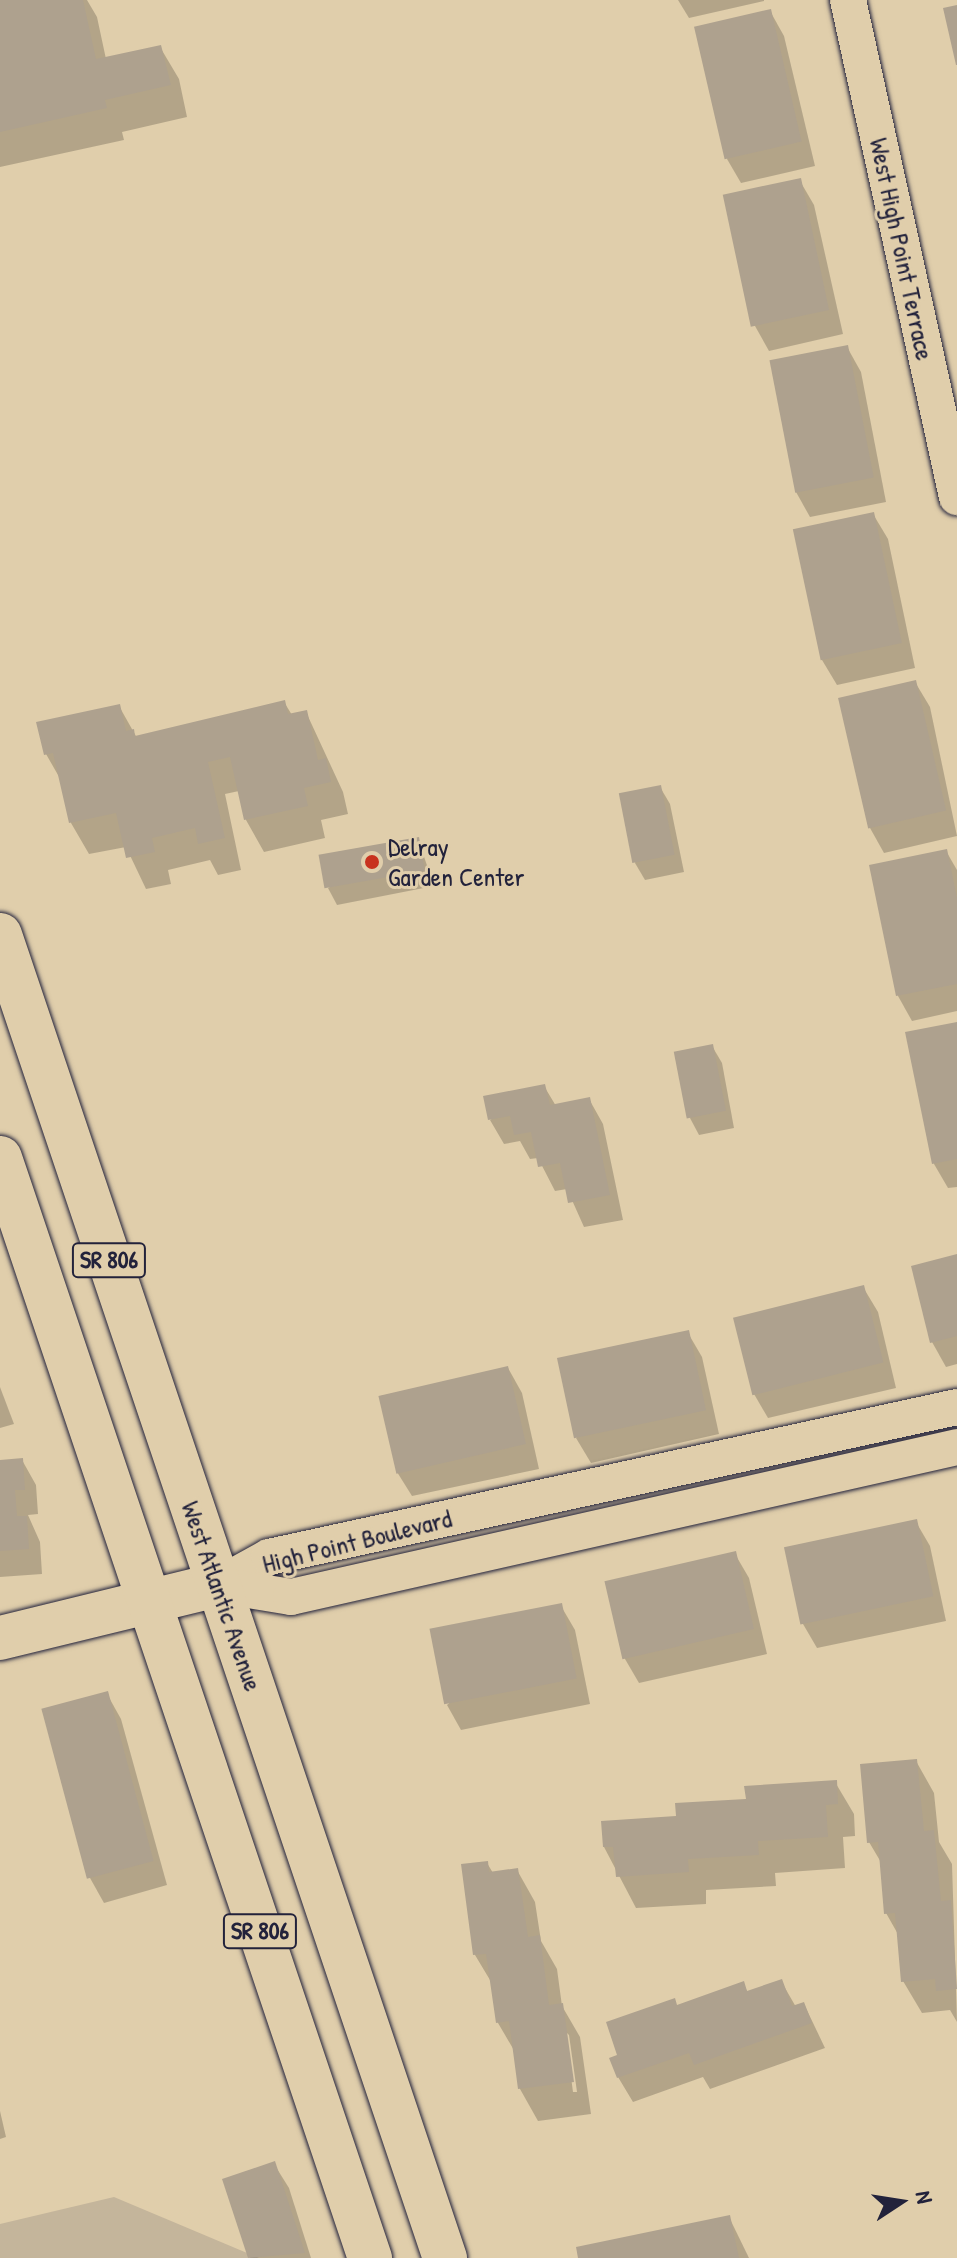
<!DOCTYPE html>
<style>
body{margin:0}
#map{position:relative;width:957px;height:2258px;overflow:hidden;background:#e0ceab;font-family:"Patrick Hand",sans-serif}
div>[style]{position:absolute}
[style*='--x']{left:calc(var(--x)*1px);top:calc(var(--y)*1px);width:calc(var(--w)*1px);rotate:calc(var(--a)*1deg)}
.green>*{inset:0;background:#c4b59b}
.shadow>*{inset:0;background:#0003}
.building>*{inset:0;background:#aea18e;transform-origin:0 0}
.roads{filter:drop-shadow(0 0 2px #22223b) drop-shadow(0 0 2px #22223b)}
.street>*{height:36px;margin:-18px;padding:0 18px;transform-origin:18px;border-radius:18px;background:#e0ceab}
.secondary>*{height:44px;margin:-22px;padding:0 22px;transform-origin:22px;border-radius:22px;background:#e0ceab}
.primary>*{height:44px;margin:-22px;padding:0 22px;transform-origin:22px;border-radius:22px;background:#e0ceab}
.dots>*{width:22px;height:22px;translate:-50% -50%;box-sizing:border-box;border:4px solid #e0ceab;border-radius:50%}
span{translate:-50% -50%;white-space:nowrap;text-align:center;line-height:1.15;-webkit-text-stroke:6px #e0ceab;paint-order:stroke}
.shield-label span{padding:2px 6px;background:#e0ceab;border:2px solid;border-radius:6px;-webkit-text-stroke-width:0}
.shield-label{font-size:24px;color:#22223b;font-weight:700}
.street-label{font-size:26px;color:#22223b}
.poi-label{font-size:26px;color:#22223b}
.left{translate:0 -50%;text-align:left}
.north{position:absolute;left:861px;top:2162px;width:80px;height:80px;-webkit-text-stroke:6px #e0ceab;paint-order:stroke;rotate:78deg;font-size:22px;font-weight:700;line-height:32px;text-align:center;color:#22223b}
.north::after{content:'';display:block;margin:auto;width:28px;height:36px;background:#22223b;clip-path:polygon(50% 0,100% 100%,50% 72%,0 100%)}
</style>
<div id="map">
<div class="green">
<div style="clip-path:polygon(114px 2197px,259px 2258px,0 2258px,0 2224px)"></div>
</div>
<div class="shadow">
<div style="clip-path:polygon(11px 0,87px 0,97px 17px,106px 59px,160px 47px,179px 79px,187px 117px,122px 132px,124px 140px,0 167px,0 2px)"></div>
<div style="clip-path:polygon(678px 0,764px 0,764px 1px,689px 18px)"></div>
<div style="clip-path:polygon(770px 11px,784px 36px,815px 166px,741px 183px,727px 159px)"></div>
<div style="clip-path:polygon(800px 181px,814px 205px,843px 334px,769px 351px,755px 326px)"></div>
<div style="clip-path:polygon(847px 347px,861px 372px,886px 502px,810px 517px,796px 492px)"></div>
<div style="clip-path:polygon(873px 514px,888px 539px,915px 668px,837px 685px,822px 660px)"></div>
<div style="clip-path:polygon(915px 682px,930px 707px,957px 836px,884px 853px,870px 828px)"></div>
<div style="clip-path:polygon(284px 702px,292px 715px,306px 712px,343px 792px,348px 814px,321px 820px,325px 838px,264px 852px,246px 820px,239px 791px,225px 794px,241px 870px,218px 875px,210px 860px,168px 870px,171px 884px,146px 889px,126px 847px,89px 854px,71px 823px,62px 782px,46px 754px,119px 706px,137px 738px)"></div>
<div style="clip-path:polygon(660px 787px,670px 804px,684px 872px,645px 880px,635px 863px)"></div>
<div style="clip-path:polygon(418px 839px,434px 886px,337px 905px,328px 888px)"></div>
<div style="clip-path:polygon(946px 851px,957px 870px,957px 1011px,912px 1021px,898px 996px,871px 866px)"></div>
<div style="clip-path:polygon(957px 1024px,957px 1187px,948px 1188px,934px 1164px,907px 1034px)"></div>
<div style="clip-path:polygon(712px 1046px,722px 1063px,734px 1128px,699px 1135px,690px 1118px)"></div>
<div style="clip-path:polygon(544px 1086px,556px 1106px,589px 1099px,603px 1124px,623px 1220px,584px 1227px,567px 1189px,555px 1191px,538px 1158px,530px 1159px,520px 1141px,504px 1144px,490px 1120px)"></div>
<div style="clip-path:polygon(957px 1256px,957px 1364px,946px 1367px,932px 1342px)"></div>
<div style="clip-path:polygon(863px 1287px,878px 1312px,896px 1388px,768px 1418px,754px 1394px,736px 1318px)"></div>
<div style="clip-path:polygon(688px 1333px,702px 1357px,719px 1434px,591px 1463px,576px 1438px)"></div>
<div style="clip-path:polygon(508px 1368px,522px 1393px,539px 1469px,412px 1496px,397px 1472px,381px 1396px)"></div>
<div style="clip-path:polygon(0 1387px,14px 1424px,0 1428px)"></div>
<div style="clip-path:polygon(22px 1460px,36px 1485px,38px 1514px,28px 1515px,40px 1542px,42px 1574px,0 1577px,0 1462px)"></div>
<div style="clip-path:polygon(916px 1522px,930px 1546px,946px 1621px,817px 1648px,803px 1624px,787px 1549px)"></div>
<div style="clip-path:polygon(735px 1554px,749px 1578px,767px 1654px,639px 1683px,625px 1659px,607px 1584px)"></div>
<div style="clip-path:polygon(561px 1606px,575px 1630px,590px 1704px,461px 1730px,447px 1705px)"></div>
<div style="clip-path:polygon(107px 1694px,121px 1719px,167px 1885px,104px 1903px,90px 1878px)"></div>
<div style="clip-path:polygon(916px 1761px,934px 1793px,939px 1842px,952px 1864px,957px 2022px,950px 2010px,922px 2013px,903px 1981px,899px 1936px,886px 1913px,882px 1864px,869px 1842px)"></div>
<div style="clip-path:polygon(835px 1782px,854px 1814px,855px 1836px,843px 1837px,845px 1868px,775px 1873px,776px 1886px,706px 1890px,706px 1904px,636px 1908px,604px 1847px,748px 1801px)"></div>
<div style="clip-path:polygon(evenodd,487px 1863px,493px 1873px,517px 1870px,535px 1902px,541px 1941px,557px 1969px,562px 2006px,580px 2037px,591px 2114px,538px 2121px,520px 2089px,515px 2052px,498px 2023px,493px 1985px,475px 1955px,487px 1863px,565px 2031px,569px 2035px,577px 2092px,573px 2092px,565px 2031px)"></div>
<div style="clip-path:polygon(781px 1981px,796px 2007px,804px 2004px,825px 2048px,710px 2089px,703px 2077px,633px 2102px,618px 2077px,620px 2056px,678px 2007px,743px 1983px,748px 1993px)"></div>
<div style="clip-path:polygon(0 2111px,6px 2137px,0 2139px)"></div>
<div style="clip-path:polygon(274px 2164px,289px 2188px,311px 2258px,250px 2258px,225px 2180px)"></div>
<div style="clip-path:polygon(729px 2217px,749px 2258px,580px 2258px)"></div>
</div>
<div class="building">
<div style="clip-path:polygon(0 0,83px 0,96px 59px,161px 45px,171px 85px,105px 100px,107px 108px,0 132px)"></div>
<div style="clip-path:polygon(957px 5px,957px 65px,956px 65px,943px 8px)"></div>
<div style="left:771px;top:9px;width:136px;height:79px;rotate:77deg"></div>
<div style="left:801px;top:178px;width:135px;height:80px;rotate:78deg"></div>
<div style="left:848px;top:345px;width:135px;height:80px;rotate:79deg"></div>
<div style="left:874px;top:512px;width:134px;height:83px;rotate:78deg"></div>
<div style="left:916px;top:680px;width:134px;height:80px;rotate:77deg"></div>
<div style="clip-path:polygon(285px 700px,288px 714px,307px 710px,318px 760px,326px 758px,331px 782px,304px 788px,308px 806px,244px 820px,230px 757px,208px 762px,225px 838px,198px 844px,195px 828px,152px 838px,155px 852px,126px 858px,116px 813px,69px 823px,53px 753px,44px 755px,36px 722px,120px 704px,126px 731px,134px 729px,135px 736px)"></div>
<div style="left:661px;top:785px;width:71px;height:43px;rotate:79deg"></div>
<div style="left:419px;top:837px;width:34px;height:102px;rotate:80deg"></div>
<div style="clip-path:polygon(947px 849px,957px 898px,957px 984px,896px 996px,869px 865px)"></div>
<div style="clip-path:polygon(957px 1022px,957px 1159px,932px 1164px,905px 1032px)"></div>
<div style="left:713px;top:1044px;width:68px;height:40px;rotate:79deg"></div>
<div style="clip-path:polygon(545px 1084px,550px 1105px,590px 1097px,610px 1195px,568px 1203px,560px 1163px,538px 1167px,531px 1132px,514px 1135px,510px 1116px,488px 1120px,483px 1096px)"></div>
<div style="clip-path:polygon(957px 1254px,957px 1336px,930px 1343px,911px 1266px)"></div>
<div style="left:864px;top:1285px;width:80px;height:135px;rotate:76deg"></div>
<div style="left:689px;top:1330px;width:82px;height:135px;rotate:78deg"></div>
<div style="left:508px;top:1366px;width:80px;height:133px;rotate:77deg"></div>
<div style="clip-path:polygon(23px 1458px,25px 1490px,15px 1490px,17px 1516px,27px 1516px,29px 1549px,0 1551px,0 1460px)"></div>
<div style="left:917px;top:1519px;width:79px;height:136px;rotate:78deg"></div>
<div style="left:736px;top:1551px;width:80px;height:135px;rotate:77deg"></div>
<div style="left:562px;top:1603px;width:77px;height:135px;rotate:79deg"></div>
<div style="left:108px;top:1691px;width:176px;height:69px;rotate:75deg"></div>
<div style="clip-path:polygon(917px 1759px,924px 1831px,934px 1830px,941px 1901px,951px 1900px,957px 1989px,936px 1991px,935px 1979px,901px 1982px,895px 1913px,884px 1914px,878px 1842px,867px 1843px,860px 1764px)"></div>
<div style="clip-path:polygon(837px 1780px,838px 1804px,826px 1805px,828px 1837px,758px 1841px,759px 1855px,688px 1859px,689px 1872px,616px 1877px,613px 1847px,603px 1847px,601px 1821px,676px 1816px,675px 1803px,746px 1799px,744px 1786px)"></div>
<div style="clip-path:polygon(488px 1861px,489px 1872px,518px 1868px,528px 1937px,540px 1935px,549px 2005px,563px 2003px,574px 2082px,518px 2089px,509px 2021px,496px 2023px,486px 1954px,473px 1955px,461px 1864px)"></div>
<div style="clip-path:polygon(782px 1979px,792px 2006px,804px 2002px,812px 2023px,694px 2065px,689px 2053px,617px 2078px,609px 2058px,617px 2055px,606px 2022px,675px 1998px,677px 2005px,744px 1981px,747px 1991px)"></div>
<div style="clip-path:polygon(275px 2161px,305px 2253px,248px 2258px,222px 2179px)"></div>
<div style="clip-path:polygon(730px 2215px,739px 2258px,578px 2258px,576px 2247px)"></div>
</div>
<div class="roads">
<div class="street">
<div style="--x:848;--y:0;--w:509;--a:77.63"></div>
<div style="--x:218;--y:1585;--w:58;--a:-28.8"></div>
<div style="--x:269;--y:1557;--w:704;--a:-12.3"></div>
<div style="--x:218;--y:1585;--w:74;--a:9.3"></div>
<div style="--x:291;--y:1597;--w:683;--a:-12.69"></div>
</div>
<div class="secondary">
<div style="--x:0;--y:1638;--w:224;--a:-13.7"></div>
</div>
<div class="primary">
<div style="--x:0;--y:935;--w:1396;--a:71.41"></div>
<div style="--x:0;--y:1158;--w:1161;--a:71.41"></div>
</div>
</div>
<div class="dots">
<div style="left:372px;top:862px;background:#c8321e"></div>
</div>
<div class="shield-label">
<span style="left:109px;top:1260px">SR 806</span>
<span style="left:260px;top:1931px">SR 806</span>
</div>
<div class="street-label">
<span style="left:902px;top:249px;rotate:78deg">West High Point Terrace</span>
<span style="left:357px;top:1541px;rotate:-14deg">High Point Boulevard</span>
<span style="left:222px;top:1596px;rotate:71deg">West Atlantic Avenue</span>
</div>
<div class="poi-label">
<span class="left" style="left:388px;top:862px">Delray<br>Garden Center</span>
</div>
<div class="north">N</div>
</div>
